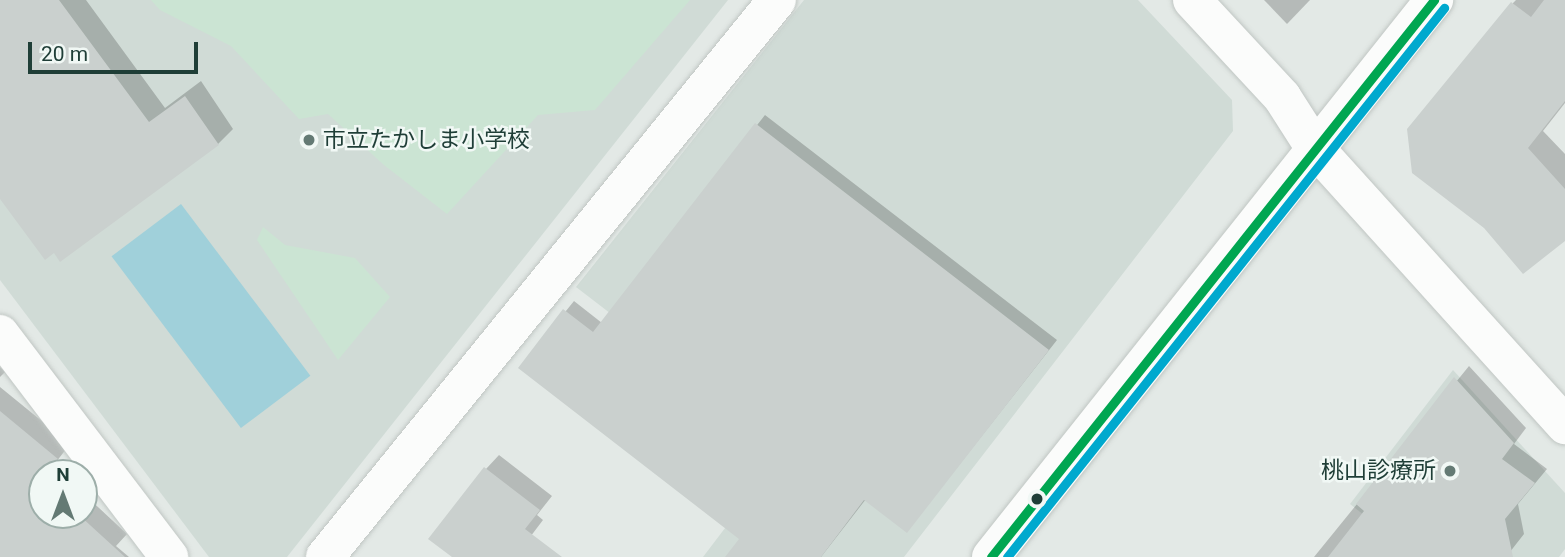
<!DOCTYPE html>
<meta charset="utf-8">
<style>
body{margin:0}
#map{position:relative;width:1565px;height:557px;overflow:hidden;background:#e3e9e6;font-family:Roboto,"Noto Sans JP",sans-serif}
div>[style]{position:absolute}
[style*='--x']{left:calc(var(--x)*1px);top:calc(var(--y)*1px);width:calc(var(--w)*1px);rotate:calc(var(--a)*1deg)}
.built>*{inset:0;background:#d0dbd6}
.green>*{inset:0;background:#cbe4d3}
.water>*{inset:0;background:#a0d0da;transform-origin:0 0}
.shadow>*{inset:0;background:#0003}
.building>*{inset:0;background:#cad0ce}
.roads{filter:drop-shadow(0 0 2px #c0c6c3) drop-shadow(0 0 2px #c0c6c3)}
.minor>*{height:38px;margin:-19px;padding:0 19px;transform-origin:19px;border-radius:19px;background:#fbfcfb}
.tertiary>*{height:38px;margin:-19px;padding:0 19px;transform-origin:19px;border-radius:19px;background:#fbfcfb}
.bus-1>*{height:9px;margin:-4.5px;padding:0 4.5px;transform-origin:4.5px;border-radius:4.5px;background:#00a651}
.bus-2>*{height:9px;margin:-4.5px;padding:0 4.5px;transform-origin:4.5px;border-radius:4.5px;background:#00a9ce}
.dots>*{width:19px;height:19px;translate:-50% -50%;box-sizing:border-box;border:4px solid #f1f8f5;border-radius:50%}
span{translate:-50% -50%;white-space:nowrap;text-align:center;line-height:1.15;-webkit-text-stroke:5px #f1f8f5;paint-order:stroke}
.poi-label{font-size:23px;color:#1f3e37}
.left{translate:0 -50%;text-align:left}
.right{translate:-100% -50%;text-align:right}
.north{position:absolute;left:28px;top:459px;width:70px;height:70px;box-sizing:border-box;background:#f1f8f5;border:2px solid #9daea9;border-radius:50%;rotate:0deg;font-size:19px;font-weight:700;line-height:28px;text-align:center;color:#1f3e37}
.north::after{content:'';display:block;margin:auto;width:24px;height:32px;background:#647a74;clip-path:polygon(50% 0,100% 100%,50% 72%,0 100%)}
.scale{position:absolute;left:28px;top:42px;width:170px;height:32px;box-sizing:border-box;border:4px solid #1f3e37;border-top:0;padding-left:9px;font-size:21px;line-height:24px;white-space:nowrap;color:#1f3e37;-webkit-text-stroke:5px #f1f8f5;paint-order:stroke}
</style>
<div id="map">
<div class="built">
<div style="clip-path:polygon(0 0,728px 0,287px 557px,209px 557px,0 280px)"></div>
<div style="clip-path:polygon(804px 0,1138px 0,1232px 100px,1233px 131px,904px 557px,703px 557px,786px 448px,576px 287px)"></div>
<div style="clip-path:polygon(1453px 370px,1565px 493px,1565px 549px,1559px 557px,1417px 557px,1350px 504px)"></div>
</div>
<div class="green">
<div style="clip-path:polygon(151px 0,690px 0,595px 110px,538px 115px,447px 214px,384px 165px,328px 114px,299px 119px,231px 46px,160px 10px)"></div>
<div style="clip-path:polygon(263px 227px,285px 245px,355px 258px,390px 297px,338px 360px,257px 240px)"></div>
</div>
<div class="water">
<div style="left:181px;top:204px;width:215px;height:87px;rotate:53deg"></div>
</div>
<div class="shadow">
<div style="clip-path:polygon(0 0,86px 0,165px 108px,201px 81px,233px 129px,218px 144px,0 196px)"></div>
<div style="clip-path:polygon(1264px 0,1310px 0,1287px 24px)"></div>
<div style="clip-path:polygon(1516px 0,1565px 0,1565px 103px,1543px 131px,1565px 154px,1565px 238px,1523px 271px,1513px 3px)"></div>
<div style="clip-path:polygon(765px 115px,1057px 340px,907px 531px,866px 499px,821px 557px,727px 557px,741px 539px,520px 368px,574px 301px,602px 323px)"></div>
<div style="clip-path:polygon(1469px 366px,1526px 428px,1514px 444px,1547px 469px,1518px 504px,1524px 534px,1506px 557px,1314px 557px)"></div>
<div style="clip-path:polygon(0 367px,5px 372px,0 377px)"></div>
<div style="clip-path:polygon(0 387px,70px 444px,53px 466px,61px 473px,42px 473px,42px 515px,84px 515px,84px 494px,127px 534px,116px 546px,129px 557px,0 557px)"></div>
<div style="clip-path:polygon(499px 455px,552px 496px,537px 515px,543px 520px,515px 557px,454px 557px,486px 469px)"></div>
</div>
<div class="building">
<div style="clip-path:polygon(0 0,59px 0,149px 122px,185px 96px,219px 145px,60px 262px,54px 253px,45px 260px,0 199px)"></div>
<div style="clip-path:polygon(1544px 0,1565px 0,1565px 101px,1528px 148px,1565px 189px,1565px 241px,1523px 274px,1484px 228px,1412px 173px,1407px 129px,1511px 2px,1531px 17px)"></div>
<div style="clip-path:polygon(755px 123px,1049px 350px,907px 533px,864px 500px,821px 557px,725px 557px,739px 539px,518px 368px,563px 309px,593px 332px)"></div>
<div style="clip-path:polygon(1454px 377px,1514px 443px,1502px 459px,1535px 483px,1505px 519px,1513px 557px,1328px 557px,1364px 511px,1356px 504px)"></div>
<div style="clip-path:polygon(0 411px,58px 459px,42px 473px,42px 515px,79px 515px,125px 557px,0 557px)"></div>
<div style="clip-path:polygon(484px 467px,540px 510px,525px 529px,562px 557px,452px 557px,428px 539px)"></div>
</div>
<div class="roads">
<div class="minor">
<div style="--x:1192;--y:0;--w:132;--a:47.1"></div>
<div style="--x:1282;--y:97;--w:59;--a:57.4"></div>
<div style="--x:0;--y:334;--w:280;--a:52.8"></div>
<div style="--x:325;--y:557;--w:717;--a:-50.94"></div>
</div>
<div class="tertiary">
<div style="--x:1314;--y:147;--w:375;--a:47.9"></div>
<div style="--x:991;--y:557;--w:712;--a:-51.5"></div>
</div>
</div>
<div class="bus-1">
<div style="--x:991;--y:557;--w:712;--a:-51.5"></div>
</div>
<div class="bus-2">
<div style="--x:1007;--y:557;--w:702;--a:-51.48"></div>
</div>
<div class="dots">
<div style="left:309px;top:140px;background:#647a74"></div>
<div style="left:1450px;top:471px;background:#647a74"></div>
<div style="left:1037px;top:499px;background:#1f3e37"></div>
</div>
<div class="poi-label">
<span class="left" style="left:323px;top:140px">市立たかしま小学校</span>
<span class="right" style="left:1436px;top:471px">桃山診療所</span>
</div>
<div class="north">N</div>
<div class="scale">20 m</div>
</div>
